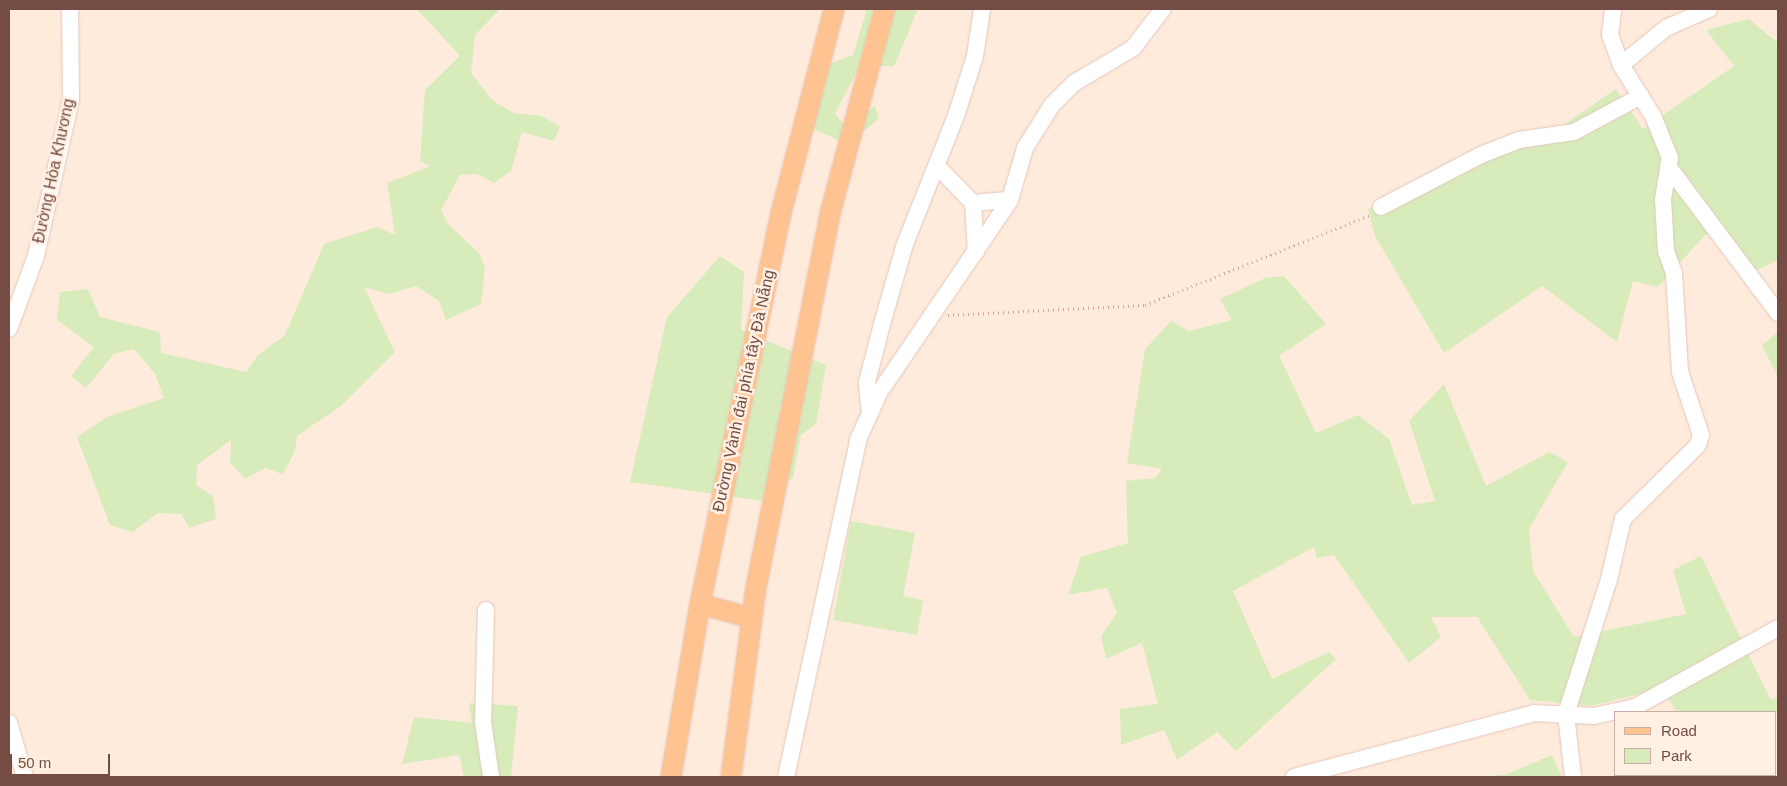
<!DOCTYPE html>
<meta charset="utf-8">
<style>
body{margin:0}
#map{position:relative;width:1787px;height:786px;overflow:hidden;background:#feebdc;font-family:Helvetica,sans-serif}
div>[style]{position:absolute}
[style*='--x']{left:calc(var(--x)*1px);top:calc(var(--y)*1px);width:calc(var(--w)*1px);rotate:calc(var(--a)*1deg)}
.green>*{inset:0;background:#d7ecba}
.path>*{height:2.5px;margin-top:-1.25px;transform-origin:0;background:repeating-linear-gradient(90deg,#daa495 0 1px,transparent 0 5px)}
.roads{filter:drop-shadow(0 0 1px #e4c7bb) drop-shadow(0 0 1px #e4c7bb)}
.minor>*{height:16px;margin:-8px;padding:0 8px;transform-origin:8px;border-radius:8px;background:#fff}
.major>*{height:20px;margin:-10px;padding:0 10px;transform-origin:10px;border-radius:10px;background:#ffc392}
span{translate:-50% -50%;white-space:nowrap;text-align:center;line-height:1.15;-webkit-text-stroke:5px #fff0e4;paint-order:stroke}
.street-label{font-size:16px;color:#754c43}
.frame{position:absolute;inset:0;border:10px solid #754c43;pointer-events:none}
.legend{position:absolute;left:1614px;top:711px;width:162px;height:65px;box-sizing:border-box;background:#fff0e4;border:1px solid #c8aea4;margin:0;padding:6px 9px;list-style:none;font-size:15px;color:#754c43}
.legend li{display:flex;align-items:center;gap:10px;height:25px}
.legend b{width:25px;border:1px solid #c8aea4}
.scale{position:absolute;left:10px;top:754px;width:100px;height:22px;box-sizing:border-box;border:2px solid #754c43;border-top:0;padding-left:6px;font-size:15px;line-height:18px;white-space:nowrap;color:#754c43;-webkit-text-stroke:4px #fff0e4;paint-order:stroke}
</style>
<div id="map">
<div class="green">
<div style="clip-path:polygon(417px 9px,500px 9px,475px 35px,471px 73px,492px 100px,514px 113px,542px 116px,560px 127px,554px 141px,522px 132px,511px 171px,494px 183px,477px 174px,460px 175px,441px 210px,449px 225px,479px 253px,485px 268px,481px 304px,446px 320px,439px 301px,416px 286px,389px 294px,364px 287px,395px 352px,341px 406px,297px 436px,295px 451px,283px 474px,265px 468px,245px 479px,230px 463px,231px 440px,197px 465px,196px 485px,213px 496px,216px 519px,189px 528px,182px 514px,158px 513px,133px 532px,110px 525px,77px 437px,107px 417px,164px 398px,155px 374px,134px 349px,114px 354px,86px 388px,71px 376px,94px 347px,57px 320px,60px 292px,88px 289px,100px 317px,160px 332px,161px 353px,246px 372px,258px 355px,285px 335px,324px 244px,377px 227px,395px 235px,387px 183px,430px 166px,420px 161px,425px 90px,460px 56px)"></div>
<div style="clip-path:polygon(867px 9px,918px 9px,894px 66px,859px 67px,835px 114px,844px 124px,875px 106px,879px 118px,848px 145px,802px 123px,814px 69px,853px 55px)"></div>
<div style="clip-path:polygon(1749px 19px,1778px 43px,1778px 260px,1745px 276px,1714px 234px,1705px 235px,1658px 287px,1633px 281px,1617px 342px,1542px 286px,1444px 353px,1375px 236px,1368px 209px,1501px 140px,1558px 129px,1616px 89px,1643px 129px,1734px 66px,1706px 30px)"></div>
<div style="clip-path:polygon(720px 256px,744px 272px,741px 330px,826px 365px,816px 424px,801px 435px,793px 478px,763px 501px,630px 482px,667px 317px)"></div>
<div style="clip-path:polygon(1284px 276px,1326px 324px,1279px 356px,1316px 433px,1358px 415px,1389px 439px,1412px 505px,1435px 501px,1409px 421px,1444px 384px,1486px 486px,1549px 452px,1568px 462px,1529px 529px,1533px 571px,1574px 637px,1686px 614px,1673px 570px,1701px 556px,1770px 699px,1778px 698px,1778px 709px,1774px 712px,1676px 712px,1664px 688px,1590px 706px,1530px 700px,1477px 617px,1431px 617px,1441px 637px,1409px 663px,1334px 555px,1317px 558px,1314px 547px,1233px 591px,1272px 679px,1329px 652px,1336px 659px,1236px 751px,1217px 732px,1177px 760px,1164px 730px,1121px 745px,1120px 709px,1158px 704px,1142px 643px,1106px 659px,1101px 636px,1117px 613px,1107px 588px,1068px 595px,1081px 557px,1128px 543px,1126px 481px,1155px 478px,1162px 469px,1127px 463px,1145px 349px,1171px 321px,1189px 331px,1232px 320px,1220px 299px,1265px 278px)"></div>
<div style="clip-path:polygon(1777px 333px,1778px 335px,1778px 377px,1762px 345px)"></div>
<div style="clip-path:polygon(851px 521px,915px 533px,903px 596px,923px 600px,917px 635px,833px 620px)"></div>
<div style="clip-path:polygon(469px 703px,518px 706px,511px 777px,464px 777px,459px 755px,402px 764px,414px 717px,472px 723px)"></div>
<div style="clip-path:polygon(1552px 755px,1562px 777px,1484px 777px,1507px 774px)"></div>
</div>
<div class="path">
<div style="--x:948;--y:315;--w:197;--a:-2.9"></div>
<div style="--x:1145;--y:305;--w:242;--a:-21.8"></div>
</div>
<div class="roads">
<div class="minor">
<div style="--x:1621;--y:65;--w:58;--a:-39.4"></div>
<div style="--x:1666;--y:28;--w:47;--a:-23.8"></div>
<div style="--x:937;--y:166;--w:52;--a:45.8"></div>
<div style="--x:973;--y:203;--w:49;--a:86.5"></div>
<div style="--x:1668;--y:166;--w:184;--a:53.2"></div>
<div style="--x:973;--y:203;--w:37;--a:-5"></div>
<div style="--x:1381;--y:207;--w:113;--a:-27.5"></div>
<div style="--x:1481;--y:155;--w:41;--a:-21.5"></div>
<div style="--x:1519;--y:140;--w:56;--a:-8.3"></div>
<div style="--x:1574;--y:132;--w:76;--a:-28.2"></div>
<div style="--x:9;--y:329;--w:78;--a:-69.7"></div>
<div style="--x:36;--y:256;--w:161;--a:-77.4"></div>
<div style="--x:71;--y:99;--w:90;--a:-90.6"></div>
<div style="--x:870;--y:413;--w:31;--a:-96"></div>
<div style="--x:867;--y:382;--w:60;--a:-75.5"></div>
<div style="--x:882;--y:324;--w:83;--a:-74"></div>
<div style="--x:905;--y:244;--w:141;--a:-68.3"></div>
<div style="--x:957;--y:113;--w:60;--a:-72.5"></div>
<div style="--x:975;--y:56;--w:48;--a:-81.5"></div>
<div style="--x:486;--y:610;--w:112;--a:91.5"></div>
<div style="--x:483;--y:722;--w:56;--a:81.7"></div>
<div style="--x:9;--y:723;--w:56;--a:73.5"></div>
<div style="--x:786;--y:777;--w:345;--a:-77.9"></div>
<div style="--x:858;--y:440;--w:51;--a:-65.9"></div>
<div style="--x:879;--y:393;--w:233;--a:-55.8"></div>
<div style="--x:1010;--y:200;--w:54;--a:-73.9"></div>
<div style="--x:1025;--y:148;--w:51;--a:-57.9"></div>
<div style="--x:1052;--y:105;--w:31;--a:-45"></div>
<div style="--x:1074;--y:83;--w:69;--a:-30.7"></div>
<div style="--x:1133;--y:48;--w:49;--a:-52.4"></div>
<div style="--x:1294;--y:777;--w:248;--a:-14.9"></div>
<div style="--x:1534;--y:713;--w:60;--a:2.9"></div>
<div style="--x:1594;--y:716;--w:42;--a:-12.4"></div>
<div style="--x:1635;--y:707;--w:163;--a:-28.9"></div>
<div style="--x:1573;--y:777;--w:63;--a:-96.3"></div>
<div style="--x:1566;--y:714;--w:142;--a:-72.3"></div>
<div style="--x:1609;--y:579;--w:62;--a:-76.9"></div>
<div style="--x:1623;--y:519;--w:105;--a:-44.6"></div>
<div style="--x:1698;--y:445;--w:10;--a:-73"></div>
<div style="--x:1701;--y:435;--w:66;--a:-108.4"></div>
<div style="--x:1680;--y:372;--w:99;--a:-93.5"></div>
<div style="--x:1674;--y:273;--w:23;--a:-110"></div>
<div style="--x:1666;--y:251;--w:52;--a:-93.3"></div>
<div style="--x:1663;--y:199;--w:42;--a:-80.3"></div>
<div style="--x:1670;--y:158;--w:45;--a:-112"></div>
<div style="--x:1653;--y:116;--w:60;--a:-122.1"></div>
<div style="--x:1621;--y:65;--w:32;--a:-110"></div>
<div style="--x:1610;--y:35;--w:26;--a:-83"></div>
</div>
<div class="major">
<div style="--x:700;--y:604;--w:54;--a:15.1"></div>
<div style="--x:671;--y:777;--w:175;--a:-80.5"></div>
<div style="--x:700;--y:604;--w:399;--a:-78.3"></div>
<div style="--x:781;--y:213;--w:211;--a:-75.4"></div>
<div style="--x:731;--y:777;--w:191;--a:-82.5"></div>
<div style="--x:756;--y:588;--w:385;--a:-78.8"></div>
<div style="--x:831;--y:210;--w:208;--a:-75"></div>
</div>
</div>
<div class="street-label">
<span style="left:54px;top:171px;rotate:-78deg">Đường Hòa Khương</span>
<span style="left:744px;top:391px;rotate:-78deg">Đường Vành đai phía tây Đà Nẵng</span>
</div>
<div class="frame"></div>
<ul class="legend">
<li><b style="height:6px;background:#ffc392"></b>Road</li>
<li><b style="height:14px;background:#d7ecba"></b>Park</li>
</ul>
<div class="scale">50 m</div>
</div>
